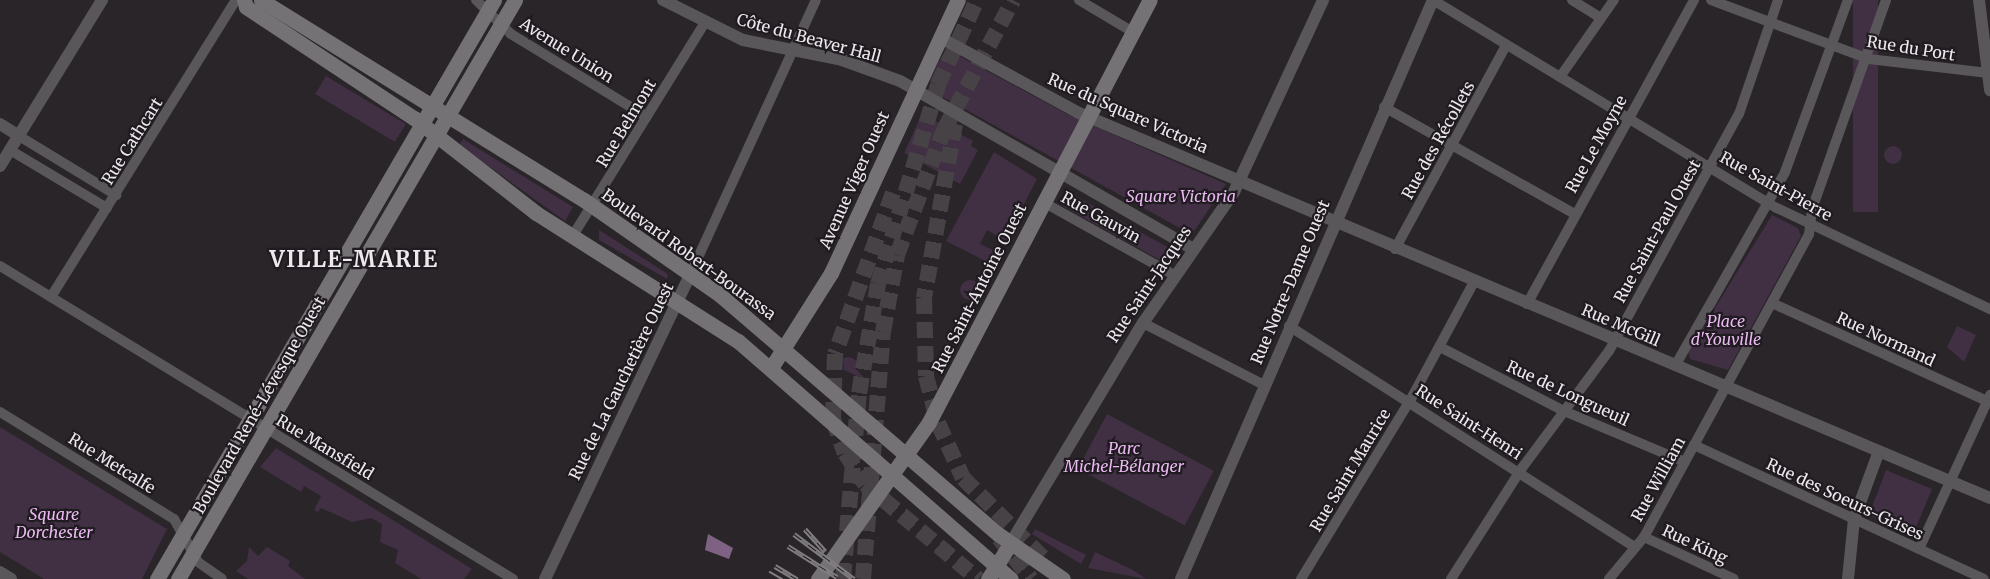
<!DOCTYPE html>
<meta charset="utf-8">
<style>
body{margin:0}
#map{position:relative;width:1990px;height:579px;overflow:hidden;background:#292529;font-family:Merriweather,serif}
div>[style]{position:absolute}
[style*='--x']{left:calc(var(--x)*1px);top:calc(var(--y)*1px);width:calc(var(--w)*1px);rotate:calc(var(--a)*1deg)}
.green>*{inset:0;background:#412f43;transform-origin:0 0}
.round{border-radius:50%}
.water>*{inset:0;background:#7f6183}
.trunk-tunnel>*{height:16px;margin-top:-8px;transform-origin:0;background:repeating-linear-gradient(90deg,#464246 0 16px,transparent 0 24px)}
.minor>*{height:10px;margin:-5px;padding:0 5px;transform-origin:5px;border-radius:5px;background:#595759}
.tertiary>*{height:12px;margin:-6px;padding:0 6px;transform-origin:6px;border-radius:6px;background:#595759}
.secondary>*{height:15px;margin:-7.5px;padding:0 7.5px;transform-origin:7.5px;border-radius:7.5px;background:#757276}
.tram>*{height:1.5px;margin:-0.75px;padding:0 0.75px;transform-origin:0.75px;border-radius:0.75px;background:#817e81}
.rail>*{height:5px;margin-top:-2.5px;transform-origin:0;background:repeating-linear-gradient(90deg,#1f1b20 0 9px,#817e81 0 18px);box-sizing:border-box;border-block:2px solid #817e81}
span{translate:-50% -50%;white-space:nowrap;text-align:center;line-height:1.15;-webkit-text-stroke:4.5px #1f1b20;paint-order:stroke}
.street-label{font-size:16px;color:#ece9ec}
.park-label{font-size:16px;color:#ebb9f1;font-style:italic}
.district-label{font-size:22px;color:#ece9ec;font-weight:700;letter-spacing:1.5px}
</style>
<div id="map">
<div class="green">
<div style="left:1853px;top:0;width:25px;height:212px"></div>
<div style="clip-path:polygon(950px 51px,1067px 114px,1226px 184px,1195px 230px,1187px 232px,932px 91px,930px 80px,943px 54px)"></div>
<div style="left:326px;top:76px;width:93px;height:21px;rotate:31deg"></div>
<div style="clip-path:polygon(922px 114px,973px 141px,971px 146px,978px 150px,960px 184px,904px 153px)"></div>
<div style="clip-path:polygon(463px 139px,573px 207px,565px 221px,459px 145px)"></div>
<div class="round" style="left:1884px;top:146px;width:18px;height:18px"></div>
<div style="clip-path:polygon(994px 152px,1037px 179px,1005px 241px,987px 230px,980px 244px,999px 253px,993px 265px,946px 241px)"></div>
<div style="left:1070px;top:193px;width:112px;height:15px;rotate:29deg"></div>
<div style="clip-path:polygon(1772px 215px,1798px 228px,1801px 236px,1728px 370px,1690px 359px,1688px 352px)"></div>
<div style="clip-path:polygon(599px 230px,668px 274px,667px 279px,599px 240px)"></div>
<div class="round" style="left:960px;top:280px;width:20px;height:20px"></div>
<div style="clip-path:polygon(1957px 326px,1976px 335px,1964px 362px,1947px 347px)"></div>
<div style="clip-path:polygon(850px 357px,866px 366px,855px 368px,866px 380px,844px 370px,843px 358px)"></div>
<div style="left:1107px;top:414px;width:121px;height:62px;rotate:28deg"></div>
<div style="clip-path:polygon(0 427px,167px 529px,142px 579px,44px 579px,0 552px)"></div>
<div style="clip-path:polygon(276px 448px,422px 538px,472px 569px,464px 579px,421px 579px,395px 563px,398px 550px,380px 542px,382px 524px,371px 518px,352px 522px,321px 508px,318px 512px,314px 510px,321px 496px,304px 486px,301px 492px,260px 467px)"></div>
<div style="clip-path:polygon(1886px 470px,1932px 489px,1915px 530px,1905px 533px,1869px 515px)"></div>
<div style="clip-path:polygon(1035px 529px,1086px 555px,1081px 564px,1032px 534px)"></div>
<div style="clip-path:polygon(249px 547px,258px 556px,267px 547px,290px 561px,288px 566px,305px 579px,248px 579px,236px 571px,247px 561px)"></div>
<div style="clip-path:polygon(1095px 552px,1133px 570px,1146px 579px,1088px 568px)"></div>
</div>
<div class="water">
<div style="clip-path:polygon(708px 534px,733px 548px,729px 559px,705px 550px)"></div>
</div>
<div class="trunk-tunnel">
<div style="--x:955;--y:124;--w:177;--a:100.1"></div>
<div style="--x:924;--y:298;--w:78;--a:88.5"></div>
<div style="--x:926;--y:376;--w:49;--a:75.7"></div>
<div style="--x:938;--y:423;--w:60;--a:65.6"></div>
<div style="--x:963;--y:478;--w:116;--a:45"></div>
<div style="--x:893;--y:193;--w:171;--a:109.8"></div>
<div style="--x:835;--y:354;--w:65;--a:91.8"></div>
<div style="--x:833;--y:419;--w:36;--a:71"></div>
<div style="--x:845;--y:453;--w:37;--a:57"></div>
<div style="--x:865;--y:484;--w:148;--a:40.1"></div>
<div style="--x:999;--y:538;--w:52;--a:52"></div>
<div style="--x:843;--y:579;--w:187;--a:-85.1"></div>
<div style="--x:859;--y:393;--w:111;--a:-80.1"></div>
<div style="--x:878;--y:284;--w:208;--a:-73.2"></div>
<div style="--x:938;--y:85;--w:94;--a:-65.4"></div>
<div style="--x:863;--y:579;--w:248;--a:-85.4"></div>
<div style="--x:883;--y:332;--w:78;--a:-79.7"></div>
<div style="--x:897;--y:255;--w:134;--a:-69.4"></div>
<div style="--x:944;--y:130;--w:147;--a:-62"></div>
</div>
<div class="minor">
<div style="--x:476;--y:0;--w:49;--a:44.2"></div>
<div style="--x:511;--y:34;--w:159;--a:31.4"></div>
<div style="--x:1079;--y:0;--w:63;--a:30.7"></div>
<div style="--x:1433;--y:0;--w:402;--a:31.2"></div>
<div style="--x:1777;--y:208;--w:236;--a:25.4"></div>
<div style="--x:1572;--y:0;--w:34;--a:32"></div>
<div style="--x:1711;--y:0;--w:169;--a:20.5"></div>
<div style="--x:1869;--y:59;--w:120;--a:6.7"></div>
<div style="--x:1560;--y:77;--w:94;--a:-55"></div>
<div style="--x:1384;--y:107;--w:219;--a:29.3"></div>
<div style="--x:19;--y:136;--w:114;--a:31.3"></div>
<div style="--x:10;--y:150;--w:113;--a:30.9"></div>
<div style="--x:1043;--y:202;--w:152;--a:29.1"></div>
<div style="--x:572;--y:237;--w:251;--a:-58.2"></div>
<div style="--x:1395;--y:249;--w:232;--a:-61.4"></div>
<div style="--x:0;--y:266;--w:601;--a:31.39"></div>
<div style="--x:690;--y:275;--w:302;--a:-65.4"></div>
<div style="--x:51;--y:297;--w:350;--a:-58.1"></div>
<div style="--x:1772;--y:303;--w:236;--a:24.5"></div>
<div style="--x:1527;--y:304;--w:347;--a:-61.2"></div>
<div style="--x:1143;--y:323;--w:136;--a:27.1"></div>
<div style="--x:1289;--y:326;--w:407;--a:32.6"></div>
<div style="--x:1440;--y:347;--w:140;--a:27.3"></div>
<div style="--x:1564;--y:411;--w:131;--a:22.9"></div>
<div style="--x:1675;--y:366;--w:223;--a:-60.4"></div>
<div style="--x:1785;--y:172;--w:183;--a:-69.9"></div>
<div style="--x:0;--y:412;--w:204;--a:31.6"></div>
<div style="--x:174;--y:519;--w:49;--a:60.8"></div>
<div style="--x:198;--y:562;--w:29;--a:35"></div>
<div style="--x:1694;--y:445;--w:319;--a:24.8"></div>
<div style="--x:1644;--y:537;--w:99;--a:25"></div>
<div style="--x:1919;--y:549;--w:170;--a:-65.2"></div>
<div style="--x:1301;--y:579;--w:213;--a:-58.6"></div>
<div style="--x:1412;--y:397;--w:131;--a:-61.7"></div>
<div style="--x:1451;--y:579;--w:132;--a:-57.4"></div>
<div style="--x:1522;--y:468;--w:146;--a:-53.4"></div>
<div style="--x:1609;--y:351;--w:270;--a:-61.3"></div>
<div style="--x:1739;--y:114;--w:120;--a:-71.1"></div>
<div style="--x:1609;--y:579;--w:55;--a:-50.2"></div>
<div style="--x:1644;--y:537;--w:345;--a:-61.4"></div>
<div style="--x:1809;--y:234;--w:25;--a:-83"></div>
<div style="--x:1812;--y:209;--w:222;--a:-70.5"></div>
</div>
<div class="tertiary">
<div style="--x:663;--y:0;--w:89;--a:26.6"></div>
<div style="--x:743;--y:40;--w:101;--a:11.4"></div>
<div style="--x:842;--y:60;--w:62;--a:19.9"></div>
<div style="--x:900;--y:81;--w:338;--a:29.8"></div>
<div style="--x:1979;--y:0;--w:91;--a:83"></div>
<div style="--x:941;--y:38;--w:157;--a:28.5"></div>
<div style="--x:1079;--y:113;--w:989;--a:22.91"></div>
<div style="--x:0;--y:124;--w:22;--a:32"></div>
<div style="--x:0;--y:166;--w:195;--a:-58.4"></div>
<div style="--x:1010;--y:544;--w:258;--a:-59"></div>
<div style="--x:1143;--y:323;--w:160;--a:-55.2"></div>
<div style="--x:1234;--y:192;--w:212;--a:-65.1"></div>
<div style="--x:0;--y:572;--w:13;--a:32"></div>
<div style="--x:545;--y:579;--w:337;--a:-64.5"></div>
<div style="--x:1181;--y:579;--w:631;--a:-66.48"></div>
<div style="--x:1848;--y:579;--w:60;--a:-84.3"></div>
<div style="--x:1854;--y:519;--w:72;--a:-69.8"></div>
</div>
<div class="secondary">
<div style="--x:244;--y:0;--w:7;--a:74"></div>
<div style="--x:246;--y:7;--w:201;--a:33.5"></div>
<div style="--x:414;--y:118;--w:155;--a:37.9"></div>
<div style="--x:536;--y:213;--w:239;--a:32.4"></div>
<div style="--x:738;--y:341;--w:362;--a:41.1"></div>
<div style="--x:261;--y:0;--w:380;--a:31.8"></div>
<div style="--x:584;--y:200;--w:166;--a:34.9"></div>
<div style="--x:720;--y:295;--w:367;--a:40.7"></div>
<div style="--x:998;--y:534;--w:79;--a:34.7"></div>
<div style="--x:771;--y:368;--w:112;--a:-57.7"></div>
<div style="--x:831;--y:273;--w:301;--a:-65.1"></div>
<div style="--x:157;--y:579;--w:670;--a:-59.8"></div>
<div style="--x:178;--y:579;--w:670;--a:-59.8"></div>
<div style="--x:818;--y:579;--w:192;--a:-54.7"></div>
<div style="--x:929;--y:422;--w:476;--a:-62.4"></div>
<div style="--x:988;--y:579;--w:41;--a:-57.8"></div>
</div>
<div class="tram">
<div style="--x:770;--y:572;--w:14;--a:30"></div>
</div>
<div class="rail">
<div style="--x:805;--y:529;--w:30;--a:48"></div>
<div style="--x:794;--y:534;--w:75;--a:36.9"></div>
<div style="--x:788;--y:546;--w:58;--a:32.3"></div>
<div style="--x:775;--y:566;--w:26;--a:31"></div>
</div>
<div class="street-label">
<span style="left:809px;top:38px;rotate:15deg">Côte du Beaver Hall</span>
<span style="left:1911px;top:48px;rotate:9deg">Rue du Port</span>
<span style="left:567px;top:50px;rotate:32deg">Avenue Union</span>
<span style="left:1128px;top:113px;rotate:24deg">Rue du Square Victoria</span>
<span style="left:626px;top:123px;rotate:-59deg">Rue Belmont</span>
<span style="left:1438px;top:140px;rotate:-61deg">Rue des Récollets</span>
<span style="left:132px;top:141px;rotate:-58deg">Rue Cathcart</span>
<span style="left:1596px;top:144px;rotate:-61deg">Rue Le Moyne</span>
<span style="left:854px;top:180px;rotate:-66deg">Avenue Viger Ouest</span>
<span style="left:1776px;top:186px;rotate:29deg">Rue Saint-Pierre</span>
<span style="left:1101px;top:217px;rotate:29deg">Rue Gauvin</span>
<span style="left:1657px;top:231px;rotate:-61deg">Rue Saint-Paul Ouest</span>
<span style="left:689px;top:254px;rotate:36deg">Boulevard Robert-Bourassa</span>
<span style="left:1290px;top:282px;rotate:-67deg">Rue Notre-Dame Ouest</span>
<span style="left:1149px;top:284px;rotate:-56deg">Rue Saint-Jacques</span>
<span style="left:979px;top:288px;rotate:-63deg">Rue Saint-Antoine Ouest</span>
<span style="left:1621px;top:325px;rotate:23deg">Rue McGill</span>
<span style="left:1886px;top:339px;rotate:25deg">Rue Normand</span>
<span style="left:621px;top:381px;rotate:-64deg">Rue de La Gauchetière Ouest</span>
<span style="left:1568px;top:393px;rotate:25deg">Rue de Longueuil</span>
<span style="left:259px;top:405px;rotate:-60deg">Boulevard René-Lévesque Ouest</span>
<span style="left:1469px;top:422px;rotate:33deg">Rue Saint-Henri</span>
<span style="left:325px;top:447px;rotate:31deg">Rue Mansfield</span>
<span style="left:112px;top:463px;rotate:32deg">Rue Metcalfe</span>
<span style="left:1350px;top:470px;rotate:-59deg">Rue Saint Maurice</span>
<span style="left:1658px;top:479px;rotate:-61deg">Rue William</span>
<span style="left:1845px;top:499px;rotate:25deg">Rue des Soeurs-Grises</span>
<span style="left:1695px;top:544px;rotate:25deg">Rue King</span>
</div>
<div class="park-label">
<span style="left:1181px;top:196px">Square Victoria</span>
<span style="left:1726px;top:330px">Place<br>d'Youville</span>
<span style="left:1124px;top:457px">Parc<br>Michel-Bélanger</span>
<span style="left:54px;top:523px">Square<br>Dorchester</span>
</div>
<div class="district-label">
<span style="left:354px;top:260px">VILLE-MARIE</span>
</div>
</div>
